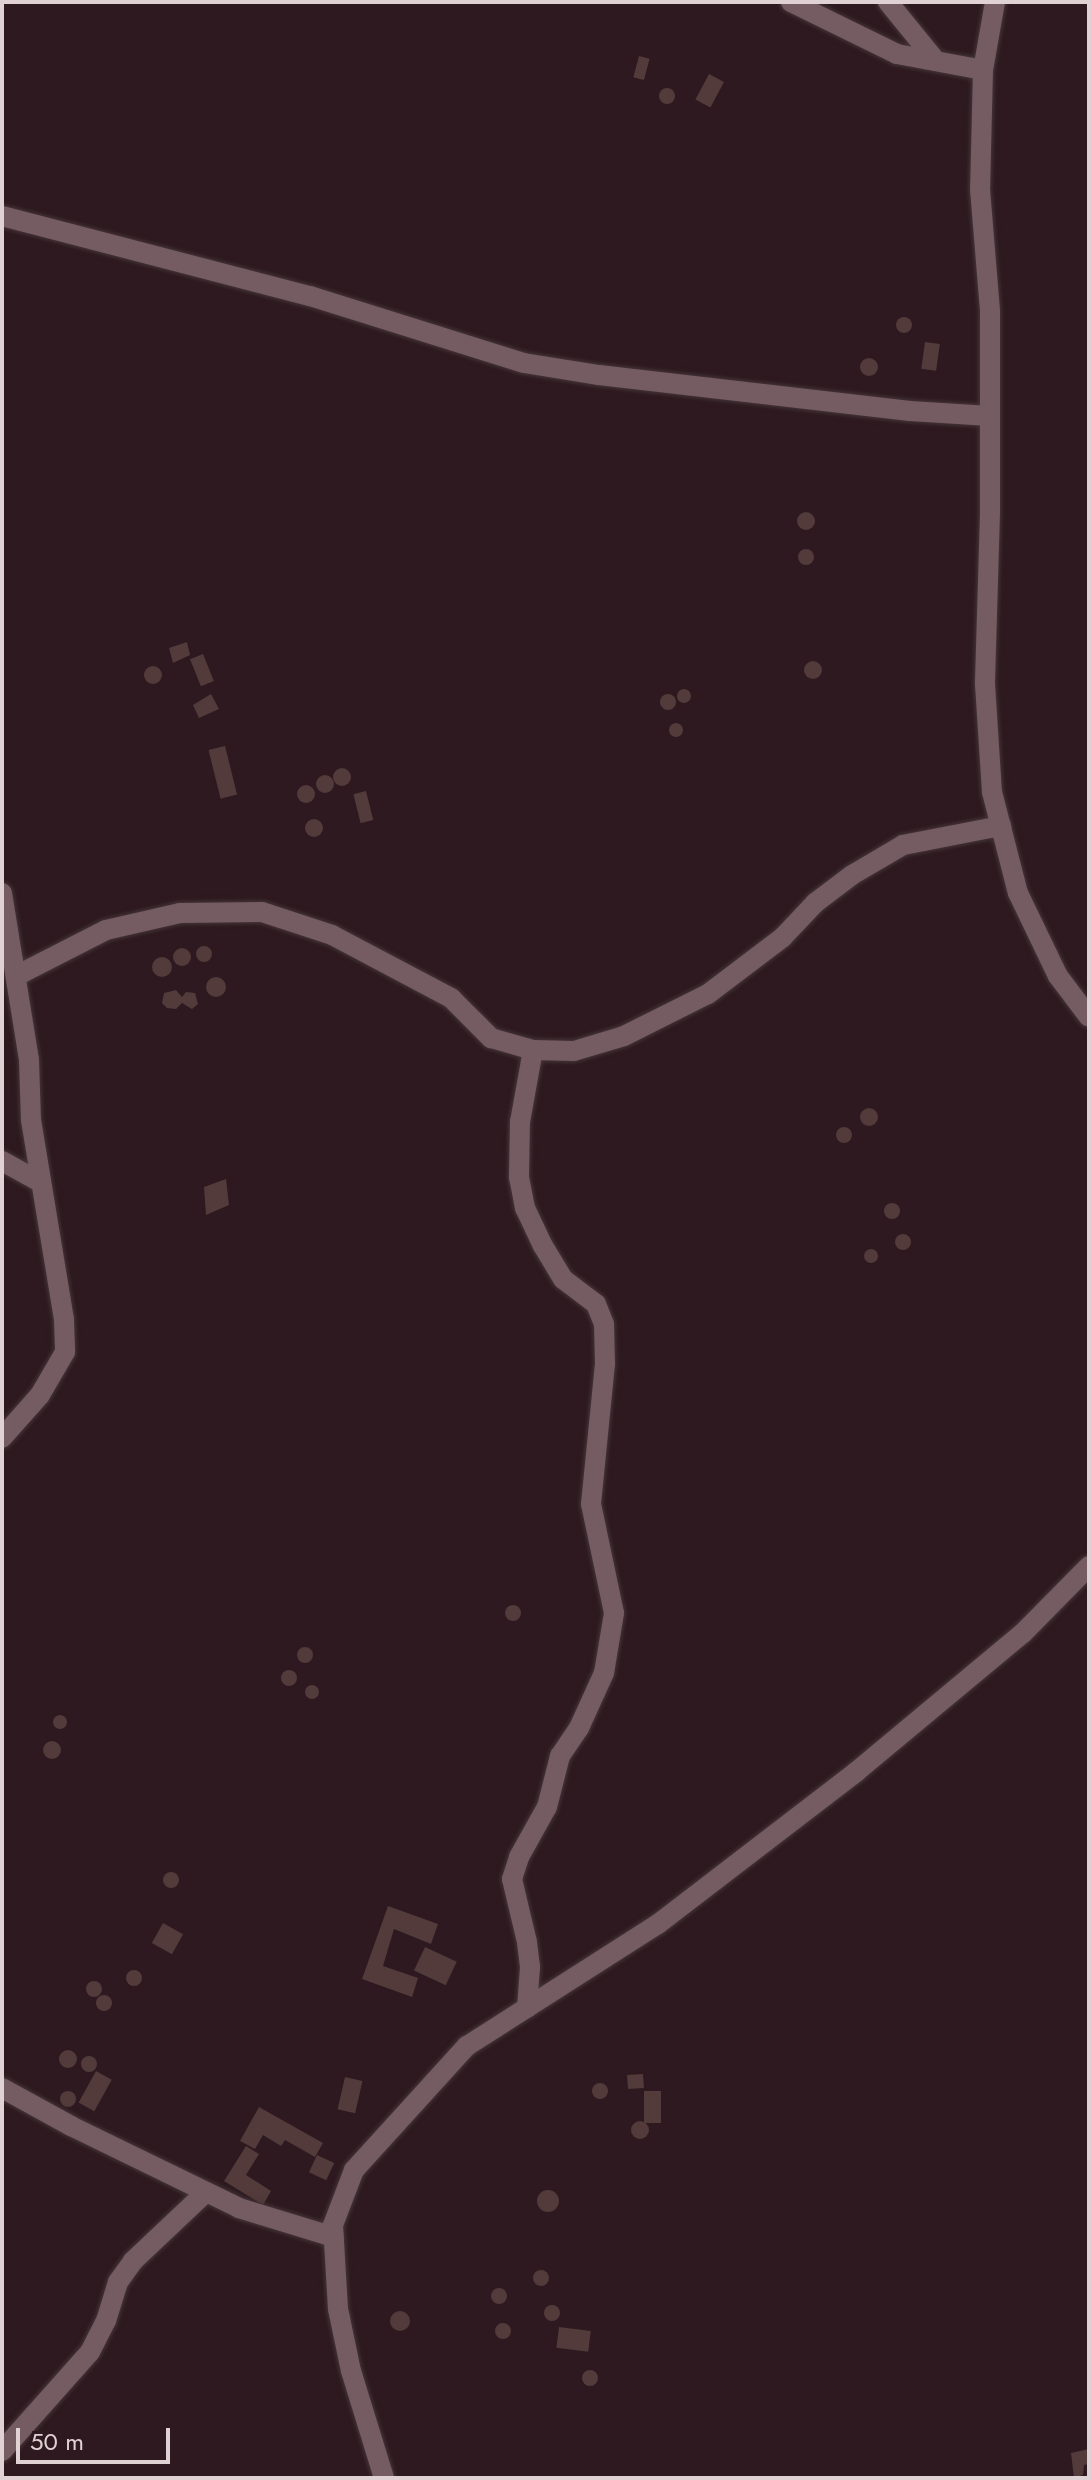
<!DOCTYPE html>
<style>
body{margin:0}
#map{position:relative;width:1091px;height:2480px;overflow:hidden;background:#2d191f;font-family:Jost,sans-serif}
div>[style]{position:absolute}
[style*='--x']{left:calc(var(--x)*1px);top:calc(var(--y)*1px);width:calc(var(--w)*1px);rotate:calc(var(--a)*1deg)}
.building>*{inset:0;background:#523b3a;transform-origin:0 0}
.round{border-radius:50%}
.roads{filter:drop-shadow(0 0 2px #45353a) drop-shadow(0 0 2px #45353a)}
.minor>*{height:20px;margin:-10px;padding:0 10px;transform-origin:10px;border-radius:10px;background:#745c62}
span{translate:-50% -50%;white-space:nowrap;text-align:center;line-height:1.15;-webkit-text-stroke:7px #2d191f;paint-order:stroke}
.frame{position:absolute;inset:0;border:4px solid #e0d1d5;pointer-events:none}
.scale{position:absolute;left:16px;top:2428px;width:154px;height:36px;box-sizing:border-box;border:4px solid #e0d1d5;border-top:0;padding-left:10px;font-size:24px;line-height:28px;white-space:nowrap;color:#e0d1d5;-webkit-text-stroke:6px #2d191f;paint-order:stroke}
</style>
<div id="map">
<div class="building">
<div style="left:639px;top:56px;width:11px;height:22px;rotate:15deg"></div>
<div style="left:709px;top:74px;width:17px;height:29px;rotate:28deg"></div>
<div class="round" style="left:659px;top:88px;width:16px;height:16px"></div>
<div class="round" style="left:896px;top:317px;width:16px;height:16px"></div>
<div style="left:925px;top:342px;width:15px;height:27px;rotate:8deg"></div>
<div class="round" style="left:860px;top:358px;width:18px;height:18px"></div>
<div class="round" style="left:797px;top:512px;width:18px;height:18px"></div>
<div class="round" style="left:798px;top:549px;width:16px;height:16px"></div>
<div style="clip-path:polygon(187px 642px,190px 655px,173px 663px,169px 648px)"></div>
<div style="left:203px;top:654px;width:29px;height:14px;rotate:68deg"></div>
<div class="round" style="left:804px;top:661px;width:18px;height:18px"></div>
<div class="round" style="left:144px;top:666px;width:18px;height:18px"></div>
<div class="round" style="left:677px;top:689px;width:14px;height:14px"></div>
<div style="clip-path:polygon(211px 694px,219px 709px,199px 718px,193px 705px)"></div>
<div class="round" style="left:660px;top:694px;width:16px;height:16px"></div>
<div class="round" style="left:669px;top:723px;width:14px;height:14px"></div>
<div style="left:225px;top:746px;width:50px;height:17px;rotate:76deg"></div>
<div class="round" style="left:333px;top:768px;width:18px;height:18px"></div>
<div class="round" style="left:316px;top:775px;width:18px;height:18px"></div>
<div class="round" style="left:297px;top:785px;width:18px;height:18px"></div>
<div style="left:366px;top:791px;width:30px;height:13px;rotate:76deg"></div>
<div class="round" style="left:305px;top:819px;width:18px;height:18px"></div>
<div class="round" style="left:196px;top:946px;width:16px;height:16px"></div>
<div class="round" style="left:173px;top:948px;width:18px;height:18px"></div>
<div class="round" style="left:152px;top:957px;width:20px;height:20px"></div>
<div class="round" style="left:206px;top:977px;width:20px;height:20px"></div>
<div style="clip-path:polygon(176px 990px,182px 997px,186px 992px,195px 993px,198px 1004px,192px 1009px,182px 1003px,176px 1009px,167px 1008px,162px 1003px,164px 993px)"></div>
<div class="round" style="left:860px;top:1108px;width:18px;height:18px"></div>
<div class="round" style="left:836px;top:1127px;width:16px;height:16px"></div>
<div style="clip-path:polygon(226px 1179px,229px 1205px,206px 1215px,204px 1187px)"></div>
<div class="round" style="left:884px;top:1203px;width:16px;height:16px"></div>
<div class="round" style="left:895px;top:1234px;width:16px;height:16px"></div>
<div class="round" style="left:864px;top:1249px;width:14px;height:14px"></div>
<div class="round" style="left:505px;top:1605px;width:16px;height:16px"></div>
<div class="round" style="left:297px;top:1647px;width:16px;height:16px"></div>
<div class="round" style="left:281px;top:1670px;width:16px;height:16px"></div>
<div class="round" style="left:305px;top:1685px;width:14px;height:14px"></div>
<div class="round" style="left:53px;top:1715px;width:14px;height:14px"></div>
<div class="round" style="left:43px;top:1741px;width:18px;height:18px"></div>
<div class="round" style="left:163px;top:1872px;width:16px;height:16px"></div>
<div style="clip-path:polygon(388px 1906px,438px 1924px,431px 1944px,394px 1929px,383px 1966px,418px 1978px,412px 1997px,362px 1979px)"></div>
<div style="left:163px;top:1923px;width:23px;height:23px;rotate:29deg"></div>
<div style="left:425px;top:1947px;width:35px;height:26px;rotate:25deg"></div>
<div class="round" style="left:126px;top:1970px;width:16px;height:16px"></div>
<div class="round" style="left:86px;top:1981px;width:16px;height:16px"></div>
<div class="round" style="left:96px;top:1995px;width:16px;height:16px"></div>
<div class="round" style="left:59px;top:2050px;width:18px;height:18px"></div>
<div class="round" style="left:81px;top:2056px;width:16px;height:16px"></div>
<div style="left:96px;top:2071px;width:18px;height:36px;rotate:29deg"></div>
<div style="left:643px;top:2074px;width:14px;height:16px;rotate:86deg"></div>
<div style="left:345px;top:2077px;width:18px;height:33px;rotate:13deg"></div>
<div class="round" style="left:592px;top:2083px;width:16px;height:16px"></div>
<div class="round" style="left:60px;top:2091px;width:16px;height:16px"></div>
<div style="left:644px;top:2091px;width:17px;height:32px"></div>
<div style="clip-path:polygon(259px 2107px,323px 2143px,315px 2157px,285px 2140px,281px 2146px,263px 2135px,255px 2149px,240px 2141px)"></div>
<div class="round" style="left:631px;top:2121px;width:18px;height:18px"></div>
<div style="clip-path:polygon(246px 2146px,259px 2154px,246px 2175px,271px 2191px,263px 2205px,224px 2181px)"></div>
<div style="left:317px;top:2155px;width:19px;height:19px;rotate:25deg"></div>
<div class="round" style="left:537px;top:2190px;width:22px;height:22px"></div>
<div class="round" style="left:533px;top:2270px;width:16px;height:16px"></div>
<div class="round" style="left:491px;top:2288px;width:16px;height:16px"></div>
<div class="round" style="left:544px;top:2305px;width:16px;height:16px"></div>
<div class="round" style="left:390px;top:2311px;width:20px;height:20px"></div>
<div class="round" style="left:495px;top:2323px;width:16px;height:16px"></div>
<div style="left:559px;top:2327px;width:32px;height:21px;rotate:7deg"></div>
<div class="round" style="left:582px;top:2370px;width:16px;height:16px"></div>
<div style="clip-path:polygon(1089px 2449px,1089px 2464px,1084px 2465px,1083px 2475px,1074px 2478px,1071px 2453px)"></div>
</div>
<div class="roads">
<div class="minor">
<div style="--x:791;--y:2;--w:118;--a:26.1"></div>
<div style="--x:897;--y:54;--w:87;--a:10.5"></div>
<div style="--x:888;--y:2;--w:76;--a:50.9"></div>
<div style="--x:995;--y:2;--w:69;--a:100"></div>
<div style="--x:983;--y:70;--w:119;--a:91.4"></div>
<div style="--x:980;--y:189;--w:122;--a:85.3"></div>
<div style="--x:990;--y:311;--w:202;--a:90"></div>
<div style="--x:990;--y:513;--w:171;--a:91.7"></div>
<div style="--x:985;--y:684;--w:108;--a:86.3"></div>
<div style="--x:992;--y:792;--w:104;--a:75.6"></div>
<div style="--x:1018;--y:893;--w:92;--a:64.3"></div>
<div style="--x:1058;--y:976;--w:51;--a:52.9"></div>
<div style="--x:2;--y:216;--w:318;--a:14.6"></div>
<div style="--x:310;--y:296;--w:224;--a:17.4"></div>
<div style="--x:524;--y:363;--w:76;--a:9.1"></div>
<div style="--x:599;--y:375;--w:313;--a:6.6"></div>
<div style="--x:910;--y:411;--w:80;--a:3.6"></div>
<div style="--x:2;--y:893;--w:169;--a:80.8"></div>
<div style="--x:29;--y:1060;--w:60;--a:88.1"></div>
<div style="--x:31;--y:1120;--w:203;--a:80.6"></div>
<div style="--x:64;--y:1320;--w:32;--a:88"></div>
<div style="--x:65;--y:1352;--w:50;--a:120.2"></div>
<div style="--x:40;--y:1395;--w:57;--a:131.5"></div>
<div style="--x:16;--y:976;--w:101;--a:-27.1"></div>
<div style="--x:106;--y:930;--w:76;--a:-12.9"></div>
<div style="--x:180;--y:913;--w:82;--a:-0.7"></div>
<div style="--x:262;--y:912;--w:74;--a:18.2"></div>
<div style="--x:332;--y:935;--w:135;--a:27.9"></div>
<div style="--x:451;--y:998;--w:57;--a:45"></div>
<div style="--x:491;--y:1038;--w:44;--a:15.9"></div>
<div style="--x:533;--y:1050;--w:41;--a:1.4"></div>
<div style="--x:574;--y:1051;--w:52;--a:-16.7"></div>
<div style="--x:624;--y:1036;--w:94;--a:-26.6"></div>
<div style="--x:708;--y:994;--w:94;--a:-37.2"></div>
<div style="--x:783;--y:937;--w:47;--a:-46.7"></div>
<div style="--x:815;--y:903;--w:46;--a:-37.1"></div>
<div style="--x:852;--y:875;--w:59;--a:-30.5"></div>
<div style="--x:903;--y:845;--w:100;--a:-11"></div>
<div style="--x:2;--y:1161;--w:43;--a:28.9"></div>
<div style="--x:527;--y:2008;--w:41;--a:-85.8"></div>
<div style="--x:530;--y:1967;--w:25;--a:-97"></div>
<div style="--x:527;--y:1942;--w:65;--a:-103.4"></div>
<div style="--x:512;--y:1879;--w:23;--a:-72"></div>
<div style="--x:519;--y:1857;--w:57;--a:-60.8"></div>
<div style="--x:547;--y:1807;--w:53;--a:-75.7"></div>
<div style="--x:560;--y:1756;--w:34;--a:-56"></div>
<div style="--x:579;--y:1728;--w:60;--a:-65.6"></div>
<div style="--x:604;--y:1673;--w:61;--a:-80.5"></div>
<div style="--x:614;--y:1613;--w:111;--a:-101.9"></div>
<div style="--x:591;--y:1504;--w:141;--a:-84.3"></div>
<div style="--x:605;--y:1364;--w:40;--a:-91.4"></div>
<div style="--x:604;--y:1324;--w:22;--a:-112"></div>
<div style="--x:596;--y:1304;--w:41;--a:-142.9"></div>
<div style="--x:563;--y:1279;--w:39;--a:-121"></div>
<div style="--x:543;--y:1246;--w:42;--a:-115.3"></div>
<div style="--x:525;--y:1208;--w:32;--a:-101"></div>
<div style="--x:519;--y:1177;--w:55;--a:-89"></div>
<div style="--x:520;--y:1122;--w:73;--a:-79.8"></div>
<div style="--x:2;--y:2088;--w:79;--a:28.8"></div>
<div style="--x:71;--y:2126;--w:187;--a:26"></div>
<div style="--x:239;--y:2208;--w:99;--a:17"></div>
<div style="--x:2;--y:2451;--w:132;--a:-48.4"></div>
<div style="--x:90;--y:2352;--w:35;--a:-63"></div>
<div style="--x:106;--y:2321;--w:41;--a:-72.9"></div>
<div style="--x:118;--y:2282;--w:26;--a:-54"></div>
<div style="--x:133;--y:2261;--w:100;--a:-43.4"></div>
<div style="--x:384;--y:2478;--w:112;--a:-107.1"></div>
<div style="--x:351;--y:2371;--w:63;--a:-101.8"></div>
<div style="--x:338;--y:2309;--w:84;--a:-93.4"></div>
<div style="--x:333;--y:2225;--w:59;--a:-69.1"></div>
<div style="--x:354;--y:2170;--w:168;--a:-47.7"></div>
<div style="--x:467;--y:2046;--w:227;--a:-32.6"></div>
<div style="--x:658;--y:1924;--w:250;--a:-37.5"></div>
<div style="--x:856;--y:1772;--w:217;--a:-39.8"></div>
<div style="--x:1023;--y:1633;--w:94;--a:-45.4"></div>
</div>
</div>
<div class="frame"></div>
<div class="scale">50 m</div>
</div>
